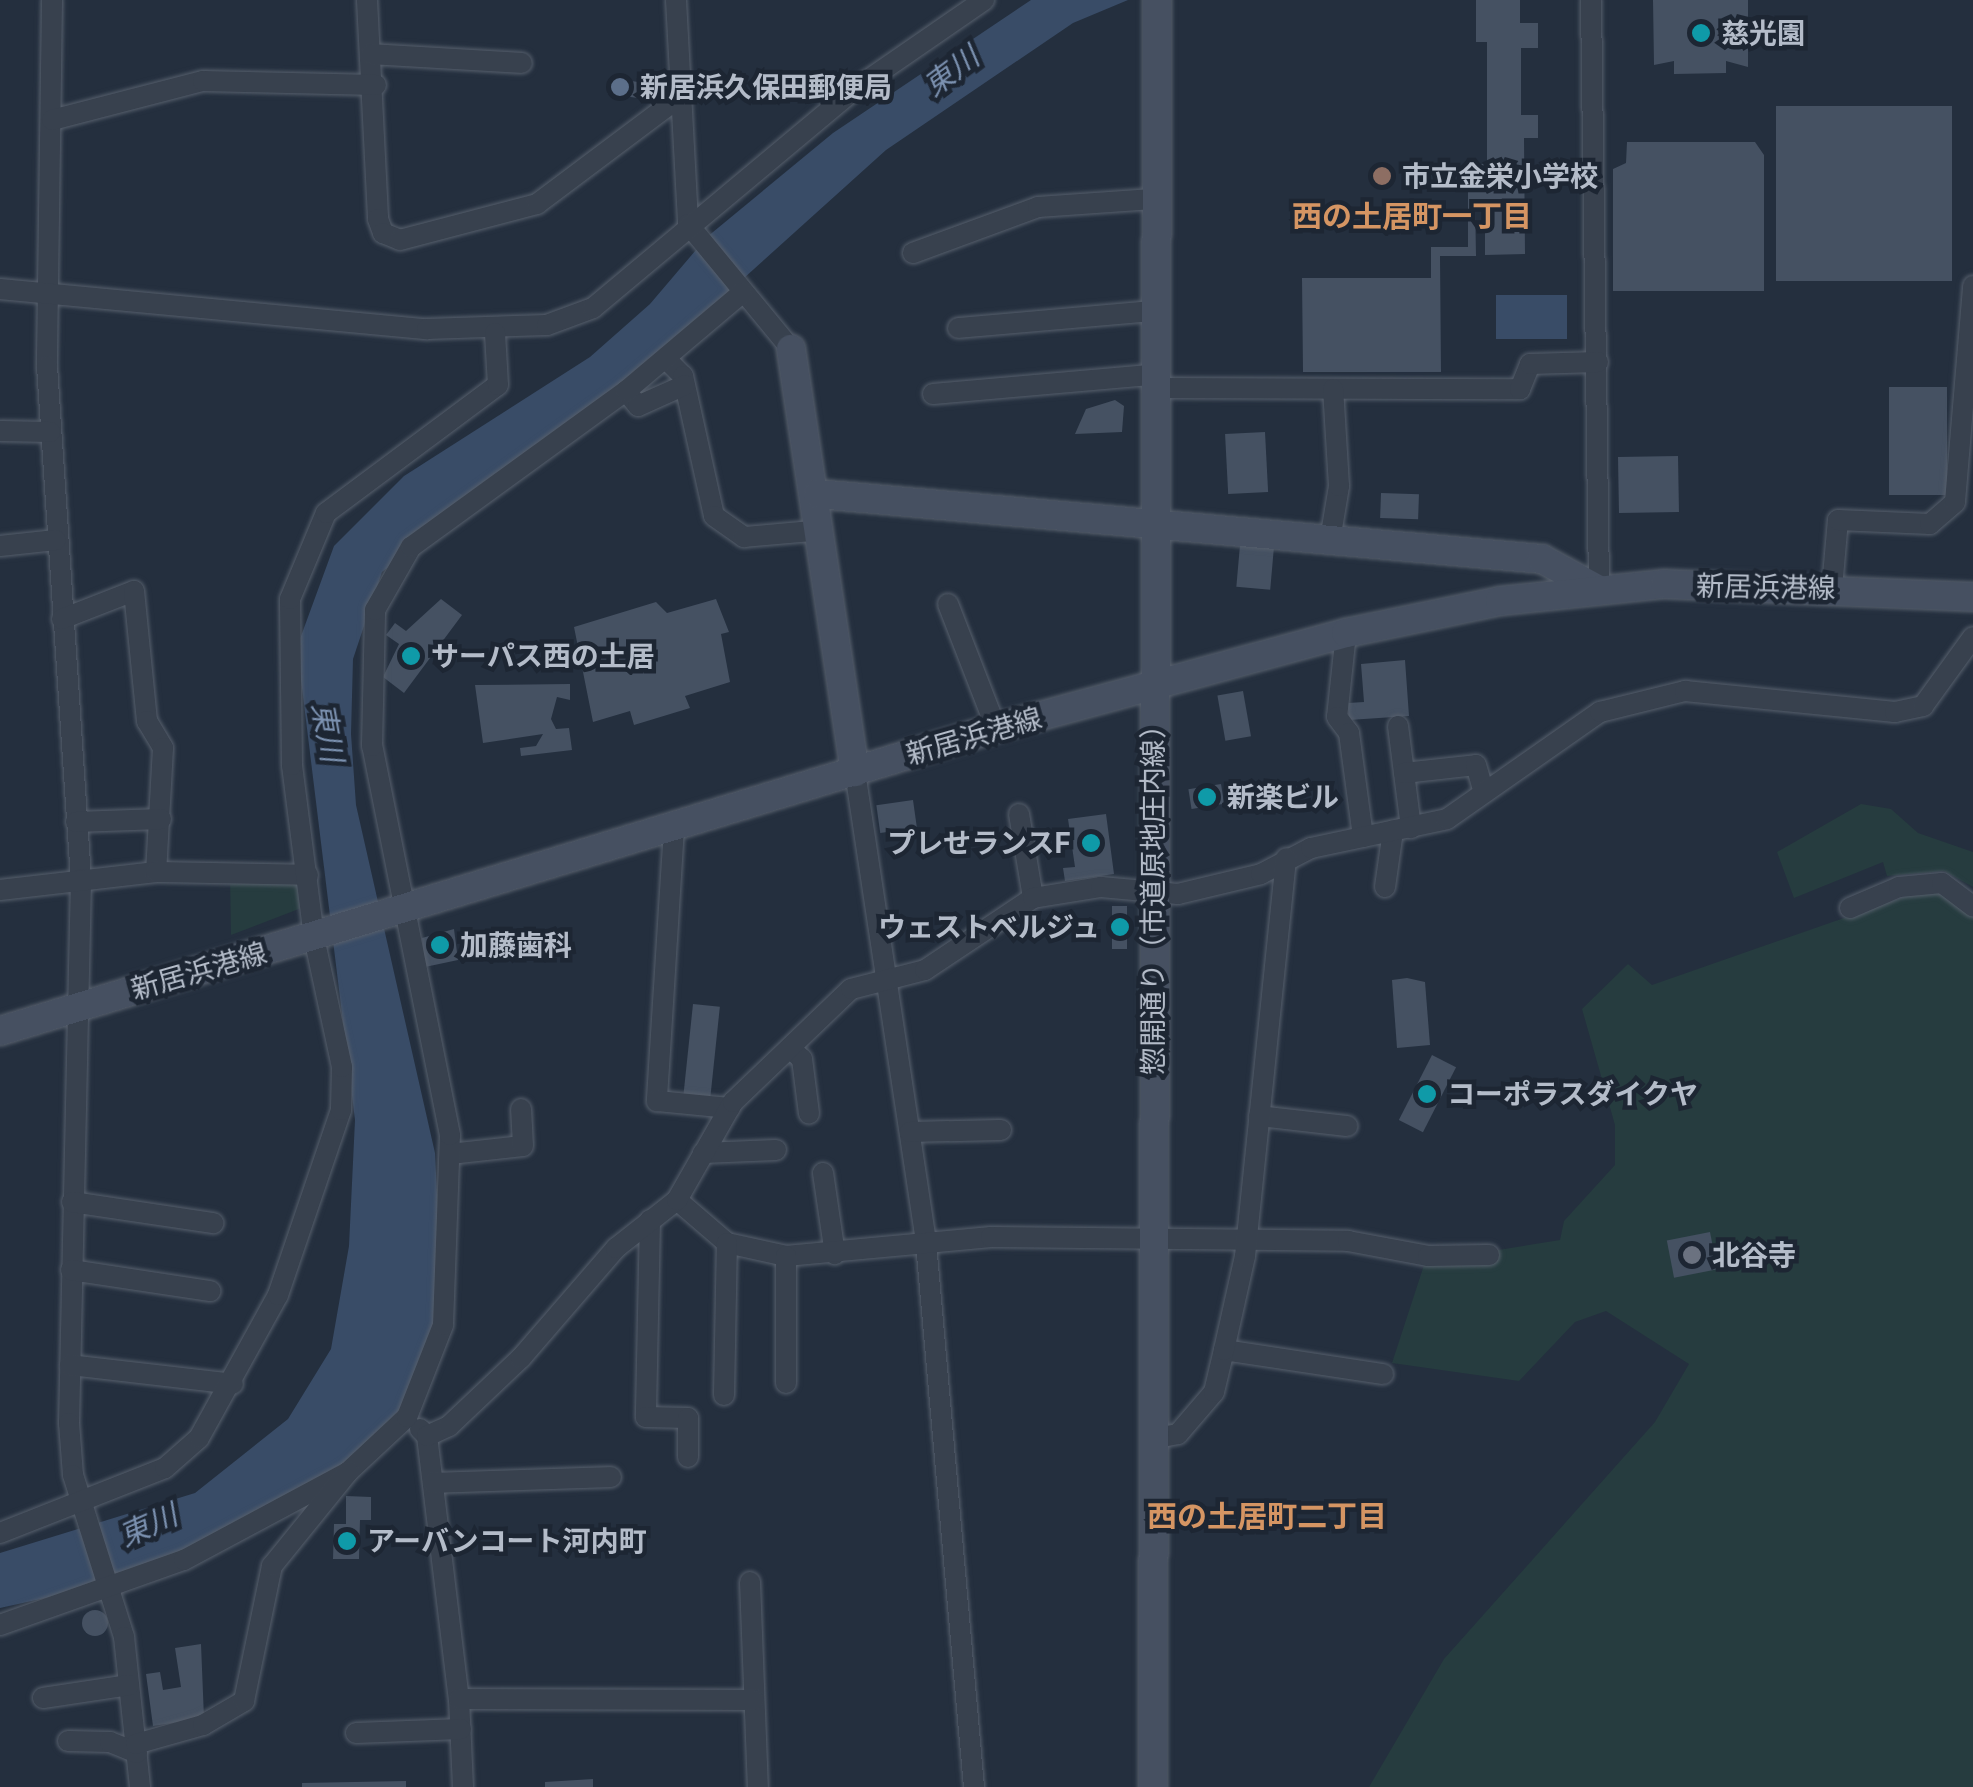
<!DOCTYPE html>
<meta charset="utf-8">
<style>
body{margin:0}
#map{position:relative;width:1973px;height:1787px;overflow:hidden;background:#242f3e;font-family:Inter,"Noto Sans JP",sans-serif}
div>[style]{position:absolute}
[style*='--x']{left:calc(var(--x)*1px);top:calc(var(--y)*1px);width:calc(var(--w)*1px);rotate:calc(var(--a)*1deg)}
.green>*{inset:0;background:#263c3f}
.water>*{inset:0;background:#394c67;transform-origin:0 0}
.building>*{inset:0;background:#455162;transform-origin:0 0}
.round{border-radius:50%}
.roads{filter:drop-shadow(0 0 2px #565f6c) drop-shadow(0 0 2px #565f6c)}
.street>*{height:20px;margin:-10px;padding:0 10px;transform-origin:10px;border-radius:10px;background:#38414e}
.secondary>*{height:28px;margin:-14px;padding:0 14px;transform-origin:14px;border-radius:14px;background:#465061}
.dots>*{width:28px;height:28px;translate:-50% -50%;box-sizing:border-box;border:5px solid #1d2633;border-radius:50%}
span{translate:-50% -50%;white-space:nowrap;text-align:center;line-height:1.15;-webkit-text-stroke:9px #1d2633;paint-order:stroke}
.poi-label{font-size:28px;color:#b4bcc9;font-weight:700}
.left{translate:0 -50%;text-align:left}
.right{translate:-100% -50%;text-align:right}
.street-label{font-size:28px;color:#b4bcc9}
.water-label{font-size:30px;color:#7c92b1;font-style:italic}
.neighbourhood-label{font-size:30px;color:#d59563;font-weight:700}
</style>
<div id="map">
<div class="green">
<div style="clip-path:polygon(1861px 804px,1891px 809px,1918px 833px,1973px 852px,1973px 887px,1944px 871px,1887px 876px,1883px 862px,1794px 898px,1777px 852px)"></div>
<div style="clip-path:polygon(230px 875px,299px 878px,304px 907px,231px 935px)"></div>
<div style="clip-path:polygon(1933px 887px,1973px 910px,1973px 1787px,1369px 1787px,1444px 1659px,1655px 1422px,1689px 1364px,1606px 1311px,1575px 1322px,1519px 1381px,1392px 1363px,1425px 1262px,1560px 1240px,1564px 1221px,1615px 1165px,1615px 1125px,1582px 1009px,1628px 964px,1652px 985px)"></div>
</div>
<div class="water">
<div style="clip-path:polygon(1031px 0,1128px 0,1073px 23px,886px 150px,643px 369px,382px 572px,353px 659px,351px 734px,356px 805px,435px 1153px,442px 1296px,423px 1362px,400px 1409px,336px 1471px,234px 1529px,86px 1589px,0 1608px,0 1553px,195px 1493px,288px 1419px,331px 1349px,349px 1246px,355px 1120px,297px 647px,334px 546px,404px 476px,590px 357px,650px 304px,707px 237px,833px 133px)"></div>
<div style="left:1496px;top:295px;width:71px;height:44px"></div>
</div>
<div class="building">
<div style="clip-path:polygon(1476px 0,1520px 0,1520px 23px,1538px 23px,1538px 48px,1521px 48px,1521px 115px,1538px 115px,1538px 138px,1524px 138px,1525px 254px,1485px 255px,1485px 199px,1475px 199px,1476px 256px,1440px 256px,1441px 372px,1303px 372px,1302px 278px,1431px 278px,1431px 247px,1468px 247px,1468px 164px,1487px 164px,1487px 42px,1476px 42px)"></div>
<div style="clip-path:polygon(1653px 0,1748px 0,1748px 67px,1726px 61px,1726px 73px,1674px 74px,1674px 61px,1654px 65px)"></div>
<div style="left:610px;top:78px;width:41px;height:16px;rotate:8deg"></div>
<div style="left:1952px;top:106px;width:175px;height:176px;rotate:90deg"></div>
<div style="clip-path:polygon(1627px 142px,1755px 142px,1764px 155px,1764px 291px,1613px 291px,1613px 169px,1626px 163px)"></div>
<div style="left:1889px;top:387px;width:58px;height:108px"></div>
<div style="clip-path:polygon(1115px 400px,1124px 406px,1122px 432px,1075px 434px,1086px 409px)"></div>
<div style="left:1265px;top:432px;width:60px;height:40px;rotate:87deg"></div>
<div style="left:1678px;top:456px;width:56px;height:60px;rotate:89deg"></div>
<div style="left:1381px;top:493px;width:38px;height:25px;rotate:2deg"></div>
<div style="left:1240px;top:545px;width:34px;height:42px;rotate:5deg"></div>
<div style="clip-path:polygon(441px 599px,462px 615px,404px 693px,383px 677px,399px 644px,386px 635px,395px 623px,406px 631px)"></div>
<div style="clip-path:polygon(716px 599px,729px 632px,721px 634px,730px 682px,685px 696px,690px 708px,634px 725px,630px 711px,593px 722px,574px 627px,656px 602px,667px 613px)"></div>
<div style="clip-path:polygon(1405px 660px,1409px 716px,1349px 720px,1348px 703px,1364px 702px,1361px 664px)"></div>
<div style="clip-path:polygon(570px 684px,570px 700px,557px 697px,551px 719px,556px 729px,569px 728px,572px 750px,521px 756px,520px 748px,536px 746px,543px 734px,483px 743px,475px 685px)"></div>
<div style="left:1243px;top:691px;width:46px;height:26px;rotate:80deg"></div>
<div style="left:1221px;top:784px;width:20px;height:33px;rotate:81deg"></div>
<div style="left:913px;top:800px;width:28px;height:37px;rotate:82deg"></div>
<div style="clip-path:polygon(1106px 814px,1114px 874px,1065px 881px,1063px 868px,1075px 867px,1068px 819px)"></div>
<div style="left:1112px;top:906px;width:15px;height:43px"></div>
<div style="clip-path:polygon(454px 929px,458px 960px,425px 967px,422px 938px)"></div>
<div style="clip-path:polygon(1407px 978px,1425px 982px,1430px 1045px,1397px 1048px,1392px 980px)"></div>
<div style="left:693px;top:1004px;width:27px;height:91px;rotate:6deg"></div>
<div style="left:1432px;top:1055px;width:27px;height:73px;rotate:27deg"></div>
<div style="left:1710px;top:1232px;width:38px;height:44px;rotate:79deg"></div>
<div style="clip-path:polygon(346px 1496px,371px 1497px,371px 1520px,360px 1520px,359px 1559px,333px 1559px,334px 1524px,346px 1524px)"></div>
<div class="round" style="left:82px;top:1610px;width:26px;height:26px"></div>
<div style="clip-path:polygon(201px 1644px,204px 1718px,153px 1726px,146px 1674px,160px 1672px,163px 1690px,181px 1687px,175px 1648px)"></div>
<div style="clip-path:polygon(593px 1779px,593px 1787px,545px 1787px,545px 1782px)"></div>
<div style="clip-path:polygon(406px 1781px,406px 1787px,302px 1787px,302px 1783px)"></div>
</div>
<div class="roads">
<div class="street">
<div style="--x:52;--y:0;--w:366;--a:90.8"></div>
<div style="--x:47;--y:366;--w:514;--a:86.21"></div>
<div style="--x:81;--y:879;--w:544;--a:91.26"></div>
<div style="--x:69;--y:1423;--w:52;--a:85.6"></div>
<div style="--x:73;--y:1475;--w:170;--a:72.5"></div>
<div style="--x:124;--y:1637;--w:151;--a:83.9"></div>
<div style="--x:367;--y:0;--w:219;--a:87.1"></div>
<div style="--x:378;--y:219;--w:15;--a:70"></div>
<div style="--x:383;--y:233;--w:18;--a:22"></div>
<div style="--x:400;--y:240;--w:142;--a:-14.7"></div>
<div style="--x:537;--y:204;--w:175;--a:-36.9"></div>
<div style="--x:676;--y:0;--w:224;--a:86.9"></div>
<div style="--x:688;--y:224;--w:162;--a:50.5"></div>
<div style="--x:1591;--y:0;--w:590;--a:89.22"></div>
<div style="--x:371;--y:54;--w:151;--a:3.4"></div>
<div style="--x:52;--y:120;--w:156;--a:-14.5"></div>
<div style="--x:203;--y:81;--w:173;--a:1.3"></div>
<div style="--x:913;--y:253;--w:133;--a:-20.2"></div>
<div style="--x:1038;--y:207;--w:115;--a:-4"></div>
<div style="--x:0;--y:289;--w:429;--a:5.4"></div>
<div style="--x:427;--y:329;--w:120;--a:-1.9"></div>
<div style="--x:547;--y:325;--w:49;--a:-20.3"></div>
<div style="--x:593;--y:308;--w:341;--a:-39.9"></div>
<div style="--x:855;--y:89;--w:157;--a:-34.6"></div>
<div style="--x:958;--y:328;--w:194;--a:-5"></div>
<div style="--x:666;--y:359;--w:24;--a:45"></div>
<div style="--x:683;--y:376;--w:143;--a:77.5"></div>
<div style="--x:714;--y:516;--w:37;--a:35"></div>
<div style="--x:744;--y:537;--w:78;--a:-5.1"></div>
<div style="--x:1153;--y:388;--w:367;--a:0.2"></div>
<div style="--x:1520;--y:389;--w:27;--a:-68"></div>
<div style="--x:1530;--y:364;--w:68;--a:-1.7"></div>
<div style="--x:626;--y:391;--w:19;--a:51"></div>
<div style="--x:638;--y:406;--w:51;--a:-24.1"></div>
<div style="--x:933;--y:394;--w:220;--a:-5"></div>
<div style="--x:0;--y:431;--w:50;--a:1.1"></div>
<div style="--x:1330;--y:540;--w:55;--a:-80.5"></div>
<div style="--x:1339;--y:486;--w:97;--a:-93.5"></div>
<div style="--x:0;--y:546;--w:56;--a:-6.1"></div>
<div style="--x:1832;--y:588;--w:68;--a:-85"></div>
<div style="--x:1838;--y:520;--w:92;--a:2.5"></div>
<div style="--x:1930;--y:524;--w:33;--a:-41"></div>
<div style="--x:1955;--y:502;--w:217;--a:-85.2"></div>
<div style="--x:948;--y:604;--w:133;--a:68.8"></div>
<div style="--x:62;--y:619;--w:77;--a:-21.3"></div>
<div style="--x:134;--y:591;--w:131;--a:84.3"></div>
<div style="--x:147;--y:721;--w:31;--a:59"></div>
<div style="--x:163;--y:748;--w:124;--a:93.2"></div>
<div style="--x:1346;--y:633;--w:84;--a:96.1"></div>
<div style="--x:1337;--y:717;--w:20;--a:53"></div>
<div style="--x:1349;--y:733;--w:105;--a:82.3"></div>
<div style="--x:1398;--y:726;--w:103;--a:82.7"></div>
<div style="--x:855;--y:772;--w:476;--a:81.4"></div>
<div style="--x:926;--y:1243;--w:546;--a:84.96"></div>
<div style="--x:1404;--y:773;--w:72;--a:-6.3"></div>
<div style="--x:1476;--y:765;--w:25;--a:74"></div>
<div style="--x:1019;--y:814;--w:85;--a:80.5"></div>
<div style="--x:76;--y:822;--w:85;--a:-2"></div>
<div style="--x:674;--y:828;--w:274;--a:93.6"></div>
<div style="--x:657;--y:1101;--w:73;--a:5.5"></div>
<div style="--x:1385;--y:887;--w:57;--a:-81.9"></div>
<div style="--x:0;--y:890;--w:157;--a:-6.6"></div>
<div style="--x:156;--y:872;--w:152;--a:1.1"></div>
<div style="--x:1850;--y:908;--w:53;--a:-23.2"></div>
<div style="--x:1899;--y:887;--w:43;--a:-5.3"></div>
<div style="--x:1942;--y:883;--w:39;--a:37"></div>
<div style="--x:790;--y:1048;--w:16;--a:43"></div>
<div style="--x:802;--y:1059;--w:55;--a:82.7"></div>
<div style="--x:1259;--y:1116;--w:89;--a:6.5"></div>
<div style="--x:910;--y:1132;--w:91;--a:-1.3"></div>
<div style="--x:703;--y:1153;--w:73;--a:-2.4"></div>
<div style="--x:450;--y:1154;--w:73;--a:-6.3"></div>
<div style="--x:523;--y:1146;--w:37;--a:-93"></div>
<div style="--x:823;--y:1173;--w:82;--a:81.6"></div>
<div style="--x:677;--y:1200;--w:66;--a:40.7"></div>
<div style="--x:727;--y:1243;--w:60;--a:12.4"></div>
<div style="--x:786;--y:1256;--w:206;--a:-5.3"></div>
<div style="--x:991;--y:1237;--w:357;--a:0.6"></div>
<div style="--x:1348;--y:1241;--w:81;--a:10.6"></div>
<div style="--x:1428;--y:1256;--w:61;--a:-0.9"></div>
<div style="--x:72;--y:1202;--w:143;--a:8.5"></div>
<div style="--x:650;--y:1220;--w:197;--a:91.2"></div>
<div style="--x:646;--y:1417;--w:42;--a:1.4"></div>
<div style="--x:688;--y:1418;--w:39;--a:90"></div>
<div style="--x:786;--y:1256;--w:127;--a:90"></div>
<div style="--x:71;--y:1270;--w:141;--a:8.6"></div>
<div style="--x:1224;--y:1350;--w:161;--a:8.6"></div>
<div style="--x:70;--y:1365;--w:164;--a:6.6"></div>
<div style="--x:724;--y:1395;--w:152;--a:-88.9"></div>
<div style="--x:420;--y:1429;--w:10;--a:45"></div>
<div style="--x:427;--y:1436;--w:265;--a:83.1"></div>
<div style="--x:459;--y:1699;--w:88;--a:87.4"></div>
<div style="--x:427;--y:1436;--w:24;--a:-24"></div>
<div style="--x:449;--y:1426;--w:99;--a:-43.4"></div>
<div style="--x:521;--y:1358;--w:145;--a:-49.2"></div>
<div style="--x:616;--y:1248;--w:78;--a:-38.2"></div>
<div style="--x:677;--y:1200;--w:113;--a:-60.3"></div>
<div style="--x:733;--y:1102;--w:163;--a:-43.8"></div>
<div style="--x:851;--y:989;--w:76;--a:-14.4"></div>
<div style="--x:925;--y:970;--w:130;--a:-33.7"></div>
<div style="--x:1033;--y:898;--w:69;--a:-9.2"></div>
<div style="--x:1101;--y:887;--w:77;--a:5.2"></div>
<div style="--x:1178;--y:894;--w:85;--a:-13.5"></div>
<div style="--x:1261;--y:874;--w:56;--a:-27.5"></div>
<div style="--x:1311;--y:848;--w:139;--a:-12"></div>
<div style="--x:1447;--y:819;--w:187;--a:-35"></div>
<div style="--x:1600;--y:712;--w:88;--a:-13.9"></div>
<div style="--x:1685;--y:691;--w:211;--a:5.7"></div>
<div style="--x:1895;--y:712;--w:29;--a:-12"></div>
<div style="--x:1923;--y:706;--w:85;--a:-54.1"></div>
<div style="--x:1156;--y:1438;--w:22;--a:-10"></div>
<div style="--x:1178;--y:1434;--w:55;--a:-49.4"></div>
<div style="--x:1214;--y:1392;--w:43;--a:-76.6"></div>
<div style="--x:1224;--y:1350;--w:96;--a:-77.4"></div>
<div style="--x:1245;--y:1256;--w:400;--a:-84.1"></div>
<div style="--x:433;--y:1483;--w:178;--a:-1.9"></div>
<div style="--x:0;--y:1533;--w:177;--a:-21.5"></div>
<div style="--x:165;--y:1468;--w:45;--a:-41.4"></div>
<div style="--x:199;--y:1438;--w:163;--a:-61.1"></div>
<div style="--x:278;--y:1295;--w:195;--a:-71.2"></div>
<div style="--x:341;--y:1110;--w:43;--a:-88.7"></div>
<div style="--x:342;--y:1067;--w:133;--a:-102.2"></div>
<div style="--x:314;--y:937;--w:173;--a:-97.3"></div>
<div style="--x:292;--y:765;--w:166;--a:-90.7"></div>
<div style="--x:290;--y:599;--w:93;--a:-67.3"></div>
<div style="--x:326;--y:513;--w:214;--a:-36.7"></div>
<div style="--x:498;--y:385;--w:52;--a:-93.3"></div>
<div style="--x:750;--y:1582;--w:205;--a:87.8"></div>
<div style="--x:0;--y:1625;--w:195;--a:-19.5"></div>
<div style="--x:184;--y:1560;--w:186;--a:-28.2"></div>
<div style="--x:348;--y:1472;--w:81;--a:-43"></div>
<div style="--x:407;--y:1417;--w:99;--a:-68.6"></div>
<div style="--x:443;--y:1325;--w:190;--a:-87.9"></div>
<div style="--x:450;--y:1135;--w:397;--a:-101.3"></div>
<div style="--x:372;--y:746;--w:136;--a:-88.7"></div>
<div style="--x:375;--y:610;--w:73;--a:-60.3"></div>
<div style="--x:411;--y:547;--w:266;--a:-36"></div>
<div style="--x:626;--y:391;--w:152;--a:-40.2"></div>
<div style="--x:43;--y:1698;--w:87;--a:-8.6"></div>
<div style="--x:459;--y:1699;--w:295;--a:0.2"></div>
<div style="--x:356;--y:1733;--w:105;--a:-2.2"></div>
<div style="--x:68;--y:1741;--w:42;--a:1.4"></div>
<div style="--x:110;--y:1742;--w:29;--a:22"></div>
<div style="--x:136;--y:1744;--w:70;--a:-15.8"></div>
<div style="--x:203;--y:1725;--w:48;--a:-30.3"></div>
<div style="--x:244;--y:1701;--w:138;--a:-78.3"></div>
<div style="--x:272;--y:1566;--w:121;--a:-51"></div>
</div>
<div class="secondary">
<div style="--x:791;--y:349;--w:428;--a:81.4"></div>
<div style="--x:818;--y:494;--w:727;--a:5.13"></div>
<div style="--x:1542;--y:559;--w:65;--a:28.5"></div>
<div style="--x:0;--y:1031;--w:1041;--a:-16.92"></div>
<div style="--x:996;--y:728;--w:363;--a:-15.2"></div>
<div style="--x:1346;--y:633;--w:157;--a:-11.7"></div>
<div style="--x:1500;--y:601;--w:166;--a:-5.9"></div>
<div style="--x:1665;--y:584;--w:308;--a:2.4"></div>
<div style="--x:1153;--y:1787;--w:1787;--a:-89.87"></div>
</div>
</div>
<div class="dots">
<div style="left:1701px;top:33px;background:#0f9aa8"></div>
<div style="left:620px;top:87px;background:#5c6f8a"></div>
<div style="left:1382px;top:176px;background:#8d6e63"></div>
<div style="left:411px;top:656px;background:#0f9aa8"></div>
<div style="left:1207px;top:797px;background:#0f9aa8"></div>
<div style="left:1091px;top:843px;background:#0f9aa8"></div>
<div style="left:1120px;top:927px;background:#0f9aa8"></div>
<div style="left:440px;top:945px;background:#0f9aa8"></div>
<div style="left:1427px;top:1094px;background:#0f9aa8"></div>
<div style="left:1692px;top:1255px;background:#6b7280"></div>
<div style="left:347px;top:1541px;background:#0f9aa8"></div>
</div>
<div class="poi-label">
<span class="left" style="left:1721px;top:33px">慈光園</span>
<span class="left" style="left:640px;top:87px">新居浜久保田郵便局</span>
<span class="left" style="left:1402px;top:176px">市立金栄小学校</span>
<span class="left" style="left:431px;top:656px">サーパス西の土居</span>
<span class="left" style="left:1227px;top:797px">新楽ビル</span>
<span class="right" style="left:1071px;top:843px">プレせランスF</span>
<span class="right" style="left:1100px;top:927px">ウェストベルジュ</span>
<span class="left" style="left:460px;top:945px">加藤歯科</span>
<span class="left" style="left:1447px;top:1094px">コーポラスダイクヤ</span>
<span class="left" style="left:1712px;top:1255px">北谷寺</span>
<span class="left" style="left:367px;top:1541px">アーバンコート河内町</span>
</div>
<div class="street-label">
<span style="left:1766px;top:587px;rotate:1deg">新居浜港線</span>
<span style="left:974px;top:736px;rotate:-16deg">新居浜港線</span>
<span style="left:1153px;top:893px;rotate:-90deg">惣開通り（市道原地庄内線）</span>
<span style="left:199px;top:971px;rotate:-16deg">新居浜港線</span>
</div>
<div class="water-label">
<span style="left:951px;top:71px;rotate:-37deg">東川</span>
<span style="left:328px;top:732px;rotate:80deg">東川</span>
<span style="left:148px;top:1525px;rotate:-24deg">東川</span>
</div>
<div class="neighbourhood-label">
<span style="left:1412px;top:216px">西の土居町一丁目</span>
<span style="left:1267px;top:1516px">西の土居町二丁目</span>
</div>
</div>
